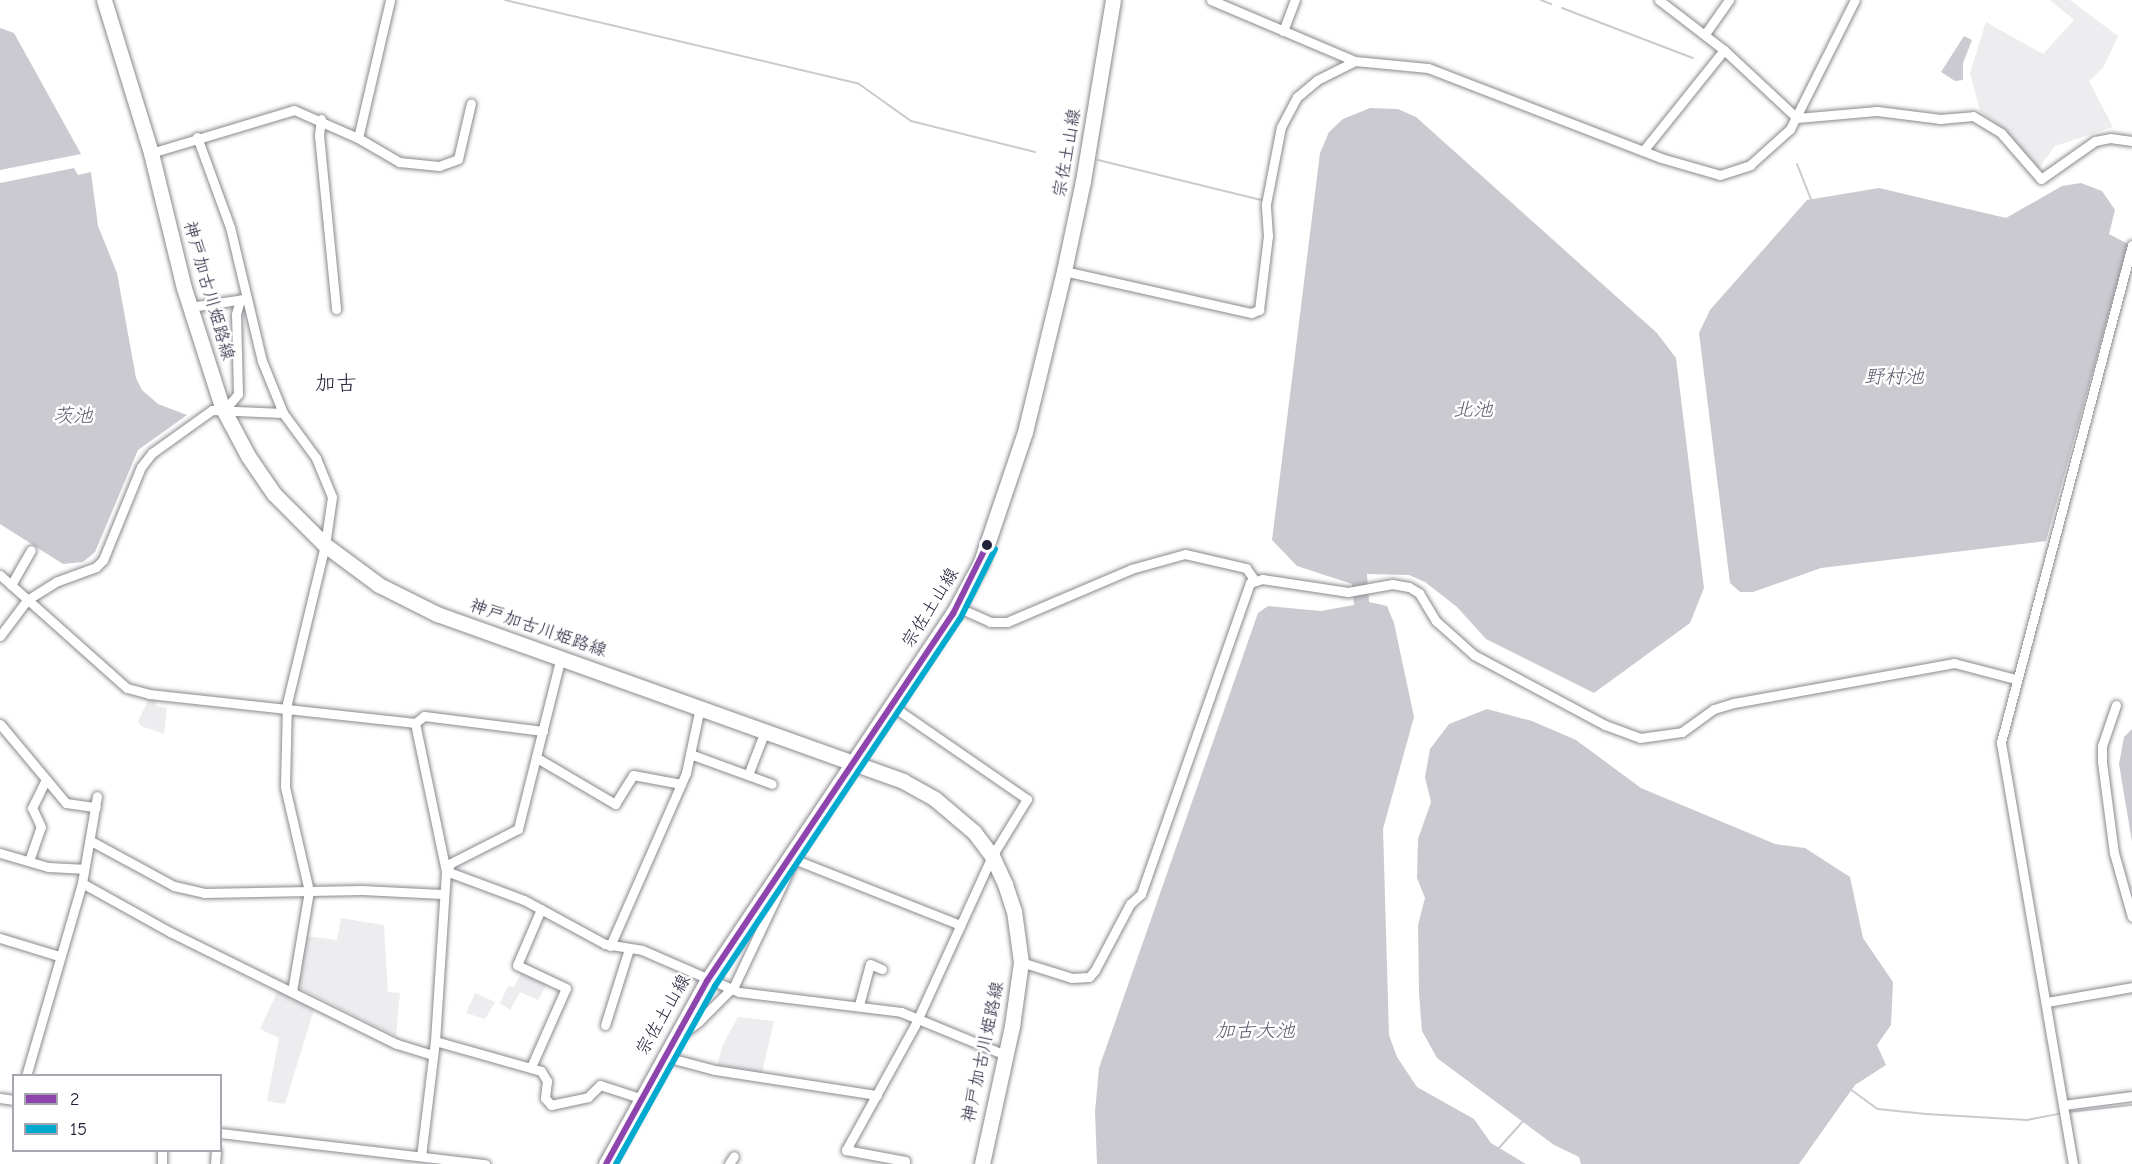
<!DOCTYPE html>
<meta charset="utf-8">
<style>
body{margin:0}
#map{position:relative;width:2132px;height:1164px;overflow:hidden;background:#fff;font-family:"Comic Neue","Klee One",sans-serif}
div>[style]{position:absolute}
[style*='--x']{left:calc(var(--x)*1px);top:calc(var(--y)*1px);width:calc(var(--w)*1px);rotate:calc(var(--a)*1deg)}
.green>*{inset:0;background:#ededef}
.water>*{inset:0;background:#cacad0}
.stream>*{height:2px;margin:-1px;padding:0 1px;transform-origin:1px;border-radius:1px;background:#cacad0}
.roads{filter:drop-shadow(0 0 2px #8a8a8f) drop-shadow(0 0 2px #8a8a8f)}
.street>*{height:9px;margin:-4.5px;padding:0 4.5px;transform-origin:4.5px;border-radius:4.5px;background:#fff}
.primary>*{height:15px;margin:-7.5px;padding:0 7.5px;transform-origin:7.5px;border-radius:7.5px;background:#fff}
.bus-1>*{height:6px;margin:-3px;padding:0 3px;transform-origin:3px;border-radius:3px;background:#8e44ad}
.bus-2>*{height:6px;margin:-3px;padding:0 3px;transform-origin:3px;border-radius:3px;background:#00a9ce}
.dots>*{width:16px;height:16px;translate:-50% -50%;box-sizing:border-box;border:3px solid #fff;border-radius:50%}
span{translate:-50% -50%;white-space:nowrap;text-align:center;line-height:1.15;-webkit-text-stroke:5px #fff;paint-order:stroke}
.street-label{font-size:18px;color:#22223b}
.water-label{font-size:20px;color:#5c5c6f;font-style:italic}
.quarter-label{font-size:21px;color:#22223b}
.legend{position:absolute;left:12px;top:1074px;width:210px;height:78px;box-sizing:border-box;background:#fff;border:2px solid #a7a7b1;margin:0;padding:8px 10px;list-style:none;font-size:18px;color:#22223b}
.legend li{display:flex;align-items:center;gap:12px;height:30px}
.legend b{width:30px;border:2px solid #a7a7b1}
</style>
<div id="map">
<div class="green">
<div style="clip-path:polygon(2050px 0,2070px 0,2118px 36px,2103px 68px,2089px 81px,2113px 127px,2055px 146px,2038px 169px,2002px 128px,1980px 111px,1970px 73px,1986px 22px,2043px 54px,2074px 20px)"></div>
<div style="clip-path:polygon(150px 697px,157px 698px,156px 706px,167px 708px,164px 734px,141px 726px,138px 721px)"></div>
<div style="clip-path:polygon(341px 918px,384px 925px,388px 992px,400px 993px,396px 1036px,297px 987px,305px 936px,337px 940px)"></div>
<div style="clip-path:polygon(523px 969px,548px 982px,538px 1000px,520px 992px,510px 1010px,500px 1003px,508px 986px,514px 987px)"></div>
<div style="clip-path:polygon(279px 988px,315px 1006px,285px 1104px,267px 1101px,279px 1038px,260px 1029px)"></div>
<div style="clip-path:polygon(475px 993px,495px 1002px,485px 1019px,466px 1013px)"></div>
<div style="clip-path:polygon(738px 1017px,774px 1021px,762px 1073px,717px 1066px,723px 1044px)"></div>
</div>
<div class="water">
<div style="clip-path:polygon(0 28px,14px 33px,81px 154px,0 170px)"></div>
<div style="clip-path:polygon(1964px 36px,1972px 40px,1963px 63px,1963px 80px,1955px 81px,1941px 72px)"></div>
<div style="clip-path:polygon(1370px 108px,1398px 109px,1416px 117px,1657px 333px,1676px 358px,1704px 588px,1690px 623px,1594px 693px,1486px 639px,1457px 607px,1425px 582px,1409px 575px,1367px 574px,1369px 602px,1387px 606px,1394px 623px,1414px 717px,1383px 829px,1389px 1035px,1397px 1057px,1417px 1087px,1474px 1119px,1491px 1143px,1526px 1164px,1097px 1164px,1095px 1112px,1099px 1068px,1258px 613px,1268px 606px,1321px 611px,1354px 605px,1352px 584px,1297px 566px,1272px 540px,1320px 153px,1329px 132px,1343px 119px)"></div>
<div style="clip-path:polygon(74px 168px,78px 175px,91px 172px,98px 226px,117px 273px,136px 378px,142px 390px,158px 404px,187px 415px,138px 450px,95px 552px,83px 562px,63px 564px,0 524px,0 183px)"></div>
<div style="clip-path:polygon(2081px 183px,2102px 191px,2115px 210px,2109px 234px,2128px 244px,2046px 541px,1821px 568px,1753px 592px,1740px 592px,1730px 583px,1699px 333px,1710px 310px,1807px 200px,1879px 188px,2006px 218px,2062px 186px)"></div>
<div style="clip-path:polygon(1487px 709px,1532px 721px,1576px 740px,1641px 788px,1775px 844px,1805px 848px,1850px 877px,1863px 938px,1893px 982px,1891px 1025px,1877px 1045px,1886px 1065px,1855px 1085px,1799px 1164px,1581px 1164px,1579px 1157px,1554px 1145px,1437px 1058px,1422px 1031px,1419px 994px,1418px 925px,1425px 898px,1417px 878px,1418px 839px,1431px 802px,1425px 777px,1430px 749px,1449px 724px)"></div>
<div style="clip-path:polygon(2132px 729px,2132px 842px,2119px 764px,2124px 737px)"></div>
</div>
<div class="stream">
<div style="--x:505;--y:0;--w:364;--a:13.3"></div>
<div style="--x:859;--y:84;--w:64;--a:35.4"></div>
<div style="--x:911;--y:121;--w:128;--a:14"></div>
<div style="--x:1541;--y:0;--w:11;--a:22"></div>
<div style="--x:1562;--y:8;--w:140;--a:20.9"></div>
<div style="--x:1098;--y:160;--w:168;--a:13.8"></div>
<div style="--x:1797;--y:164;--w:41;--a:68.5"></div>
<div style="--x:1850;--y:1089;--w:34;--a:36"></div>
<div style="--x:1878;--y:1109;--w:48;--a:5.9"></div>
<div style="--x:1926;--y:1114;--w:101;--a:3.4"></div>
<div style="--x:2027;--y:1120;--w:36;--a:-11"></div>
<div style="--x:2068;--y:1112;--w:64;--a:-6.2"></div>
<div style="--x:1498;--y:1149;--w:39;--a:-48"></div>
</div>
<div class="roads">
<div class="street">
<div style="--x:1211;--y:0;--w:156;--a:23"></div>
<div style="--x:1355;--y:61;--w:73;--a:5.5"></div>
<div style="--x:1428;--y:68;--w:250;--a:21.1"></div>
<div style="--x:1661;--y:158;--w:61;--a:16.1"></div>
<div style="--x:1720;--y:175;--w:32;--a:-18"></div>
<div style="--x:1750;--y:165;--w:54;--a:-42"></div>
<div style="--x:1790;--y:129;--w:144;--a:-63.3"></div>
<div style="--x:1659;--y:0;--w:82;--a:37.6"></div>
<div style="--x:1724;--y:50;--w:100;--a:43"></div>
<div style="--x:1283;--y:31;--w:33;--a:-69"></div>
<div style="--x:1705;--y:34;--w:42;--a:-54.8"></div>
<div style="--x:1797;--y:118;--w:80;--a:-5"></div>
<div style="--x:1877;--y:111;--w:64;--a:7.2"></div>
<div style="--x:1940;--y:119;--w:33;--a:-5"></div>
<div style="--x:1973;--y:116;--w:33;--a:31"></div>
<div style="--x:2001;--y:133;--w:61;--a:49"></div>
<div style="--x:2041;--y:179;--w:66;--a:-35.1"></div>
<div style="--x:2095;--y:141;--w:15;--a:-11"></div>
<div style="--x:2110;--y:138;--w:22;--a:8"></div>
<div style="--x:321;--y:119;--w:16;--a:97"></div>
<div style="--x:319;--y:135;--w:175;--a:84.4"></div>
<div style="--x:197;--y:137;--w:96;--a:69.9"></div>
<div style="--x:230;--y:227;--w:138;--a:76.6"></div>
<div style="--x:262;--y:361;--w:56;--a:68"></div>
<div style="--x:283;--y:413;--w:56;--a:53.7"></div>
<div style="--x:316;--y:458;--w:42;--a:67.7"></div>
<div style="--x:332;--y:497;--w:49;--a:98.3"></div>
<div style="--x:325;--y:545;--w:163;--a:103.5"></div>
<div style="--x:287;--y:703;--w:84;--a:91.4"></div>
<div style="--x:285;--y:787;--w:107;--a:77"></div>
<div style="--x:309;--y:891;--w:102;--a:99.6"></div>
<div style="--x:358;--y:138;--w:142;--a:-76.9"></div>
<div style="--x:1643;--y:151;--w:129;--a:-51.3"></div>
<div style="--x:151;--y:153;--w:149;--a:-16.7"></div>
<div style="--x:294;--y:110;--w:70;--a:23.6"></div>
<div style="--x:358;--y:138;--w:48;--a:30.3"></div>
<div style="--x:399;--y:162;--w:40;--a:5.7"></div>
<div style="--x:439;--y:166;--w:20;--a:-20"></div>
<div style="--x:458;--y:159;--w:57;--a:-76.9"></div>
<div style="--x:1064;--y:271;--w:192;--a:12.7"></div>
<div style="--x:1251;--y:313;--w:9;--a:-21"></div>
<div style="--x:1259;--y:310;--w:75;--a:-83.1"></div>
<div style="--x:1268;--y:236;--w:32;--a:-94"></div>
<div style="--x:1266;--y:204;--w:78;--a:-79"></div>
<div style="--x:1281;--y:127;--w:34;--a:-62"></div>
<div style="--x:1297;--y:97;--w:26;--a:-40"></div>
<div style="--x:1317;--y:80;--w:42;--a:-26.6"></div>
<div style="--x:190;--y:307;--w:55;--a:-8.4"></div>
<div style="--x:226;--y:408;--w:18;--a:-49"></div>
<div style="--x:238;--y:394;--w:80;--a:-91.4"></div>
<div style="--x:236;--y:314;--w:15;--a:-74"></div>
<div style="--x:0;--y:575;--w:170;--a:41.7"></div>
<div style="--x:127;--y:688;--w:23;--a:15"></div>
<div style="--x:149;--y:694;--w:268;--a:6.2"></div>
<div style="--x:415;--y:723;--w:11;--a:-38"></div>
<div style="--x:424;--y:716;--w:120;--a:7.2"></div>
<div style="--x:11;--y:585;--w:40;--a:-60.3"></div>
<div style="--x:957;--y:607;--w:36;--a:24"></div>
<div style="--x:990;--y:622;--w:17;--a:0"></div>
<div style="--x:1007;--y:622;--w:135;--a:-23.1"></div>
<div style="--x:1131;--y:569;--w:56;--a:-15.5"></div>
<div style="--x:1185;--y:554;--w:63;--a:12.9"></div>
<div style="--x:1246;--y:568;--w:16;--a:55"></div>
<div style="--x:0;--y:636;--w:45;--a:-53.1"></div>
<div style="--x:27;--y:600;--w:36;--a:-32"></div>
<div style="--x:58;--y:581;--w:40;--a:-20.2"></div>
<div style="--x:96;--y:567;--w:10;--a:-45"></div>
<div style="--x:103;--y:560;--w:100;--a:-67.8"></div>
<div style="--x:141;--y:467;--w:18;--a:-52"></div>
<div style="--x:152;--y:453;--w:74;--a:-35.6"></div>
<div style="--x:212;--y:410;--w:71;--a:2.4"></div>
<div style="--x:2116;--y:705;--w:43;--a:108.9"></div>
<div style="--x:2102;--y:746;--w:16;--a:90"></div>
<div style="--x:2102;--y:762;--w:92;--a:82.5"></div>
<div style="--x:2114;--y:853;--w:66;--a:74.3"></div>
<div style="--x:892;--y:706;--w:164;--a:34.6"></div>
<div style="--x:1027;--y:799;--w:67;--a:121.6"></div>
<div style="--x:992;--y:856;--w:186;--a:114.5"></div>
<div style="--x:915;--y:1025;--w:143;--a:118.9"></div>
<div style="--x:846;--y:1150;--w:60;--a:10.6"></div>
<div style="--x:905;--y:1161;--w:3;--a:108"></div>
<div style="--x:415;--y:723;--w:151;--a:78.2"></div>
<div style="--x:446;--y:871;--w:170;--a:93.7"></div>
<div style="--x:435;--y:1041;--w:116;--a:96.9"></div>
<div style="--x:0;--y:724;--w:103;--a:50.1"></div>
<div style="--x:66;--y:803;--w:30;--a:8"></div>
<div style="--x:690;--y:754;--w:87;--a:20.1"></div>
<div style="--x:537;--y:758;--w:91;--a:30.5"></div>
<div style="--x:615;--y:804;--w:34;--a:-58"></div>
<div style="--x:633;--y:775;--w:49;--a:10.6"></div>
<div style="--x:748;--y:775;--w:47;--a:-68.9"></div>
<div style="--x:91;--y:841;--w:94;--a:28.5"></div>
<div style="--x:174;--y:886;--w:31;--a:13"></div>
<div style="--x:204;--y:893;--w:158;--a:-1.1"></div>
<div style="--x:362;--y:890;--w:80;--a:2.9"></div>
<div style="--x:0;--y:853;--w:50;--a:16.3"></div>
<div style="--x:48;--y:867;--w:34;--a:3"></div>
<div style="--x:791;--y:858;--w:182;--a:21.6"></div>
<div style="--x:29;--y:861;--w:36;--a:-71"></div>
<div style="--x:41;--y:827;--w:21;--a:-115"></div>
<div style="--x:32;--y:808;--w:32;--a:-64"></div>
<div style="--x:446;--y:871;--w:83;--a:20.4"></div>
<div style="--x:524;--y:900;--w:92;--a:28.5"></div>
<div style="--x:605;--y:944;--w:37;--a:9"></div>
<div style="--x:642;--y:950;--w:106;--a:23.4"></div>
<div style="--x:739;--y:992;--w:163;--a:7"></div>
<div style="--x:901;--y:1012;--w:110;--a:22.4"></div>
<div style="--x:446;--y:871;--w:9;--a:-58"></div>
<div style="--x:451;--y:863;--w:75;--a:-26.9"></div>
<div style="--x:518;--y:829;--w:177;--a:-76"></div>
<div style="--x:82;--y:883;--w:101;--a:29.1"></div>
<div style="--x:170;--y:932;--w:253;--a:26.3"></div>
<div style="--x:397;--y:1044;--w:34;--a:17"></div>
<div style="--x:0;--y:938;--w:62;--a:17"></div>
<div style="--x:610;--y:946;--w:189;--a:-66.3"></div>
<div style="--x:686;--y:773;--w:67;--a:-78"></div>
<div style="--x:1021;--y:962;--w:53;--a:17.4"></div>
<div style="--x:1072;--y:978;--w:17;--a:-3"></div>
<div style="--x:1089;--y:977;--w:9;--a:-49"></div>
<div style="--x:1095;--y:970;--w:75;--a:-62.1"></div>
<div style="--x:1130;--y:904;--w:15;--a:-42"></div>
<div style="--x:1141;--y:894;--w:330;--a:-70.7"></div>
<div style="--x:1250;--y:583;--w:13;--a:-18"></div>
<div style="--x:1262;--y:579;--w:87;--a:8.6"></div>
<div style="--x:1348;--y:592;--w:45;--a:-10.3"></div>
<div style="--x:1392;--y:584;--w:17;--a:10"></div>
<div style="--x:1409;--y:587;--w:12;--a:31"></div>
<div style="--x:1419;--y:593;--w:33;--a:59"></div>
<div style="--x:1436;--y:621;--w:51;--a:41.8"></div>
<div style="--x:1474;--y:655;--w:149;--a:28.1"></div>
<div style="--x:1605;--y:725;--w:37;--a:20"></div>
<div style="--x:1640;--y:738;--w:42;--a:-8.1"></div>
<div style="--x:1682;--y:732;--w:39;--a:-36"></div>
<div style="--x:1714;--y:709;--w:21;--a:-17"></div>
<div style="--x:1734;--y:703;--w:224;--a:-10.3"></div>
<div style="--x:1954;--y:663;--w:64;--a:14.5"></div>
<div style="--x:2047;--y:1002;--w:86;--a:-10"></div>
<div style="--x:859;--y:1005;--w:42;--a:-75"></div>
<div style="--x:870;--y:964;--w:13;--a:23"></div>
<div style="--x:605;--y:1025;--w:80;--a:-72.5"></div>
<div style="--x:678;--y:1037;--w:26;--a:-37"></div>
<div style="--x:699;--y:1021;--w:49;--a:-45"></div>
<div style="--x:734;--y:986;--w:135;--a:-64.6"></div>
<div style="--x:435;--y:1041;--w:110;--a:15.8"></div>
<div style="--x:541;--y:1071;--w:12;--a:59"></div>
<div style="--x:547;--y:1081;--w:17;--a:97"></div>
<div style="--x:545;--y:1098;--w:9;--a:49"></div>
<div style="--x:551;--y:1105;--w:38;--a:-12"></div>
<div style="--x:588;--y:1097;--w:17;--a:-45"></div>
<div style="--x:600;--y:1085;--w:42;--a:18"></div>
<div style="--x:662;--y:1056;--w:55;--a:14.8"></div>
<div style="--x:715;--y:1070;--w:164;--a:8.8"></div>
<div style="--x:531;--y:1067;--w:86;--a:-66.1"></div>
<div style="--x:566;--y:988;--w:54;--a:-154.9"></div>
<div style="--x:517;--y:965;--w:61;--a:-66.8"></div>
<div style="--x:26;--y:1076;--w:201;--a:-73.8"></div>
<div style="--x:82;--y:883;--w:88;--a:-80.2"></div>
<div style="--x:0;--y:1098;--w:14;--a:8"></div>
<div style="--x:2063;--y:1105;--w:70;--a:-7.4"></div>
<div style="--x:220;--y:1133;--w:267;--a:6.7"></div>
<div style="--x:162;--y:1164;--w:14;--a:-90"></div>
<div style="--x:215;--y:1164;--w:14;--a:-86"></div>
<div style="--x:729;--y:1164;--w:9;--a:-58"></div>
<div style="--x:2073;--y:1164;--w:428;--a:-99.7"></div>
<div style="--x:2001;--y:742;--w:514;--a:-75.23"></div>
</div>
<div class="primary">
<div style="--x:104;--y:0;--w:160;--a:72.9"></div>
<div style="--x:151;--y:153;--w:139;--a:76.3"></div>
<div style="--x:184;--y:288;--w:125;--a:72.3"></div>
<div style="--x:222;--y:407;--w:55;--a:62"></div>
<div style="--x:248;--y:456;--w:46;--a:55.6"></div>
<div style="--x:274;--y:494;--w:72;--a:45"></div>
<div style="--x:325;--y:545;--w:67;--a:36.5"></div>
<div style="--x:379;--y:585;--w:65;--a:26.6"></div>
<div style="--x:437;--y:614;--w:495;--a:19.7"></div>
<div style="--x:903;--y:781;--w:37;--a:29"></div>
<div style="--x:935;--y:799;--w:51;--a:40.2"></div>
<div style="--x:974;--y:832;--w:30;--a:53"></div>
<div style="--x:992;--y:856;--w:31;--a:65"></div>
<div style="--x:1005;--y:884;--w:28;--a:72"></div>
<div style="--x:1014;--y:911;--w:51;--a:82.2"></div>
<div style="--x:1021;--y:962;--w:65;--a:98"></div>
<div style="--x:1012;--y:1026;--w:141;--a:102.3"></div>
<div style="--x:606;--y:1164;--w:209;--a:-61.1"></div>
<div style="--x:707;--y:981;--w:442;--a:-56.2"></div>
<div style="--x:953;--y:614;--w:59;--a:-61.7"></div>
<div style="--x:981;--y:562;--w:137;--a:-71.3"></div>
<div style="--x:1025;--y:432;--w:166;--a:-76.4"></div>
<div style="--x:1064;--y:271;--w:92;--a:-78.1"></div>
<div style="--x:1083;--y:181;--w:183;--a:-80.6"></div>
</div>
</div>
<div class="bus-1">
<div style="--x:606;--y:1164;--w:209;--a:-61.1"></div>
<div style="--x:707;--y:981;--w:442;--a:-56.2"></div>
<div style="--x:953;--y:614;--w:77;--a:-63.8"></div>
</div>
<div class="bus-2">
<div style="--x:616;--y:1164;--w:204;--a:-60.9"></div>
<div style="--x:715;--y:986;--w:441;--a:-56.3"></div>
<div style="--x:960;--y:619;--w:78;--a:-63.4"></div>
</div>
<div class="dots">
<div style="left:987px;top:545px;background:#22223b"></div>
</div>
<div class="street-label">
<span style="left:1068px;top:153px;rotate:-80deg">宗佐土山線</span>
<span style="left:208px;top:291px;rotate:74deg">神戸加古川姫路線</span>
<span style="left:931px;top:608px;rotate:-58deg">宗佐土山線</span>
<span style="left:538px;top:629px;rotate:19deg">神戸加古川姫路線</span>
<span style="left:664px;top:1015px;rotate:-60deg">宗佐土山線</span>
<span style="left:984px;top:1052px;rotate:-78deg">神戸加古川姫路線</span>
</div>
<div class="water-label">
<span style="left:1894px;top:376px">野村池</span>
<span style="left:1473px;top:409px">北池</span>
<span style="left:73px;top:415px">茨池</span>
<span style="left:1255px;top:1030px">加古大池</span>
</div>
<div class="quarter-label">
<span style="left:336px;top:383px">加古</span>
</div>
<ul class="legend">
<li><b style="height:8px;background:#8e44ad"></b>2</li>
<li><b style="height:8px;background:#00a9ce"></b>15</li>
</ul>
</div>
